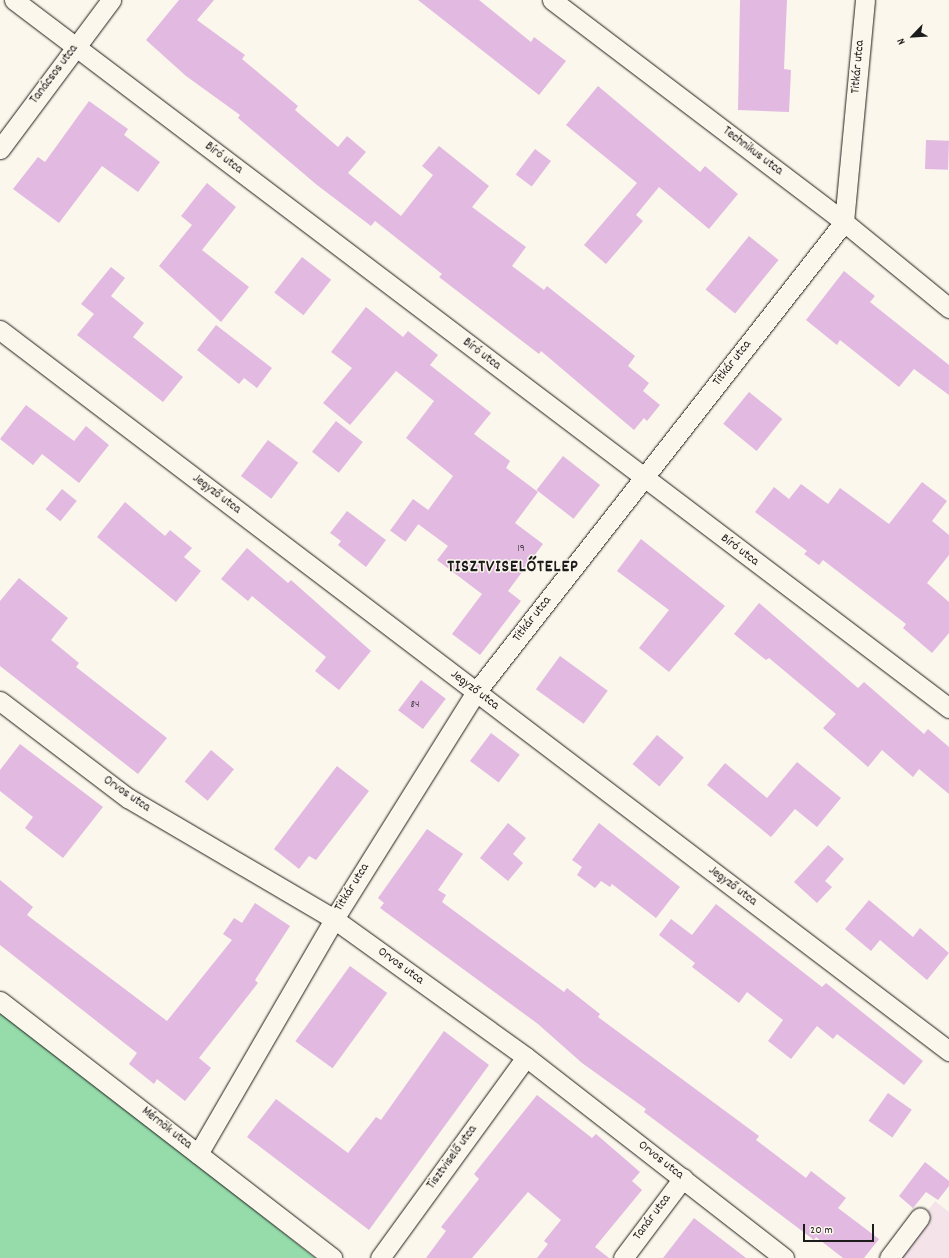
<!DOCTYPE html>
<meta charset="utf-8">
<style>
body{margin:0}
#map{position:relative;width:949px;height:1258px;overflow:hidden;background:#fbf7ec;font-family:Dekko,sans-serif}
div>[style]{position:absolute}
[style*='--x']{left:calc(var(--x)*1px);top:calc(var(--y)*1px);width:calc(var(--w)*1px);rotate:calc(var(--a)*1deg)}
.built>*{inset:0;background:#f4e4e9}
.green>*{inset:0;background:#95dcaa}
.building>*{inset:0;background:#e2b9e1;transform-origin:0 0}
.roads{filter:drop-shadow(0 0 1px #1c1c1c) drop-shadow(0 0 1px #1c1c1c)}
.street>*{height:19px;margin:-9.5px;padding:0 9.5px;transform-origin:9.5px;border-radius:9.5px;background:#fbf7ec}
span{translate:-50% -50%;white-space:nowrap;text-align:center;line-height:1.15;-webkit-text-stroke:3px #fbf7ec;paint-order:stroke}
.number-label{font-size:11px;color:#4e434d}
.number-label span{-webkit-text-stroke-width:0}
.street-label{font-size:13px;color:#1c1c1c}
.district-label{font-size:17px;color:#1c1c1c;font-weight:700;letter-spacing:1px}
.north{position:absolute;left:893px;top:16px;width:40px;height:40px;-webkit-text-stroke:3px #fbf7ec;paint-order:stroke;rotate:245deg;font-size:11px;font-weight:700;line-height:16px;text-align:center;color:#1c1c1c}
.north::after{content:'';display:block;margin:auto;width:14px;height:18px;background:#1c1c1c;clip-path:polygon(50% 0,100% 100%,50% 72%,0 100%)}
.scale{position:absolute;left:803px;top:1224px;width:71px;height:18px;box-sizing:border-box;border:2px solid #1c1c1c;border-top:0;padding-left:5px;font-size:12px;line-height:14px;white-space:nowrap;color:#1c1c1c;-webkit-text-stroke:3px #fbf7ec;paint-order:stroke}
</style>
<div id="map">
<div class="built">
<div style="clip-path:polygon(935px 1201px,949px 1212px,949px 1258px,892px 1258px)"></div>
</div>
<div class="green">
<div style="clip-path:polygon(0 1010px,111px 1095px,315px 1258px,0 1258px)"></div>
</div>
<div class="building">
<div style="clip-path:polygon(179px 0,214px 0,197px 20px,245px 55px,242px 59px,298px 106px,295px 110px,338px 147px,347px 136px,366px 152px,348px 173px,401px 216px,433px 175px,422px 166px,439px 146px,489px 186px,472px 207px,526px 247px,512px 266px,544px 290px,547px 286px,635px 356px,628px 366px,649px 383px,643px 391px,660px 405px,647px 421px,644px 418px,634px 430px,541px 351px,539px 354px,439px 277px,442px 274px,375px 221px,371px 226px,317px 185px,238px 118px,240px 115px,186px 76px,146px 40px)"></div>
<div style="clip-path:polygon(418px 0,479px 0,531px 42px,534px 37px,566px 61px,539px 95px)"></div>
<div style="clip-path:polygon(740px 0,787px 0,784px 69px,791px 70px,789px 112px,738px 110px)"></div>
<div style="clip-path:polygon(598px 86px,700px 172px,705px 166px,738px 194px,709px 229px,659px 187px,636px 215px,643px 221px,606px 264px,584px 245px,637px 183px,566px 125px)"></div>
<div style="clip-path:polygon(89px 101px,128px 129px,124px 135px,160px 162px,138px 192px,102px 166px,59px 223px,13px 189px,38px 157px,45px 162px)"></div>
<div style="left:926px;top:140px;width:23px;height:29px;rotate:2deg"></div>
<div style="left:535px;top:149px;width:20px;height:32px;rotate:37deg"></div>
<div style="clip-path:polygon(207px 183px,236px 207px,202px 250px,249px 287px,221px 322px,159px 266px,192px 225px,181px 216px)"></div>
<div style="left:749px;top:236px;width:38px;height:69px;rotate:39deg"></div>
<div style="left:302px;top:257px;width:37px;height:45px;rotate:38deg"></div>
<div style="clip-path:polygon(111px 267px,125px 278px,111px 296px,144px 323px,133px 337px,183px 377px,163px 402px,77px 335px,94px 314px,81px 304px)"></div>
<div style="clip-path:polygon(844px 271px,875px 296px,870px 302px,949px 365px,949px 395px,914px 369px,899px 387px,840px 340px,837px 345px,806px 320px)"></div>
<div style="clip-path:polygon(366px 307px,403px 337px,408px 331px,438px 355px,430px 365px,491px 413px,474px 434px,510px 461px,506px 468px,538px 492px,515px 523px,543px 544px,508px 591px,521px 601px,480px 655px,452px 634px,482px 594px,437px 560px,448px 546px,418px 524px,453px 476px,406px 438px,434px 401px,396px 371px,350px 425px,323px 403px,352px 368px,331px 352px)"></div>
<div style="clip-path:polygon(216px 325px,272px 368px,257px 388px,244px 378px,239px 384px,197px 350px)"></div>
<div style="left:749px;top:392px;width:43px;height:41px;rotate:39deg"></div>
<div style="clip-path:polygon(26px 405px,74px 441px,86px 426px,109px 445px,79px 483px,42px 454px,33px 465px,0 439px)"></div>
<div style="left:336px;top:421px;width:34px;height:39px;rotate:38deg"></div>
<div style="left:268px;top:440px;width:38px;height:45px;rotate:37deg"></div>
<div style="left:563px;top:456px;width:47px;height:43px;rotate:38deg"></div>
<div style="clip-path:polygon(922px 482px,947px 501px,932px 521px,949px 535px,949px 555px,927px 583px,949px 602px,949px 633px,932px 653px,903px 628px,906px 624px,823px 560px,819px 565px,804px 554px,807px 551px,755px 512px,774px 487px,789px 499px,801px 484px,828px 504px,840px 488px,889px 524px)"></div>
<div style="left:62px;top:489px;width:19px;height:26px;rotate:39deg"></div>
<div style="left:413px;top:499px;width:19px;height:39px;rotate:36deg"></div>
<div style="clip-path:polygon(125px 502px,165px 536px,170px 530px,192px 548px,184px 557px,201px 571px,176px 602px,97px 537px)"></div>
<div style="clip-path:polygon(347px 511px,386px 540px,366px 567px,338px 545px,341px 541px,330px 533px)"></div>
<div style="clip-path:polygon(641px 539px,725px 606px,669px 672px,639px 648px,669px 610px,617px 571px)"></div>
<div style="clip-path:polygon(247px 548px,288px 583px,291px 580px,371px 651px,339px 690px,315px 671px,326px 657px,252px 596px,248px 601px,221px 579px)"></div>
<div style="clip-path:polygon(19px 578px,68px 618px,51px 640px,79px 663px,76px 667px,167px 738px,138px 774px,0 666px,0 601px)"></div>
<div style="clip-path:polygon(759px 603px,858px 688px,864px 682px,924px 734px,928px 729px,949px 747px,949px 794px,919px 769px,913px 777px,882px 750px,868px 767px,823px 728px,836px 714px,769px 658px,766px 660px,734px 634px)"></div>
<div style="left:560px;top:656px;width:59px;height:41px;rotate:36deg"></div>
<div style="left:421px;top:680px;width:31px;height:38px;rotate:37deg"></div>
<div style="left:491px;top:733px;width:36px;height:35px;rotate:37deg"></div>
<div style="left:657px;top:735px;width:35px;height:38px;rotate:40deg"></div>
<div style="clip-path:polygon(20px 744px,103px 807px,63px 858px,25px 828px,33px 817px,0 791px,0 770px)"></div>
<div style="left:211px;top:750px;width:30px;height:41px;rotate:40deg"></div>
<div style="clip-path:polygon(797px 762px,841px 798px,817px 827px,795px 809px,771px 837px,707px 785px,725px 763px,767px 798px)"></div>
<div style="clip-path:polygon(337px 766px,369px 791px,316px 860px,309px 856px,299px 869px,274px 849px)"></div>
<div style="clip-path:polygon(508px 823px,526px 838px,513px 854px,523px 863px,508px 881px,480px 858px)"></div>
<div style="clip-path:polygon(599px 823px,680px 887px,656px 918px,612px 884px,610px 887px,601px 881px,595px 888px,577px 875px,582px 867px,572px 860px)"></div>
<div style="clip-path:polygon(427px 829px,463px 854px,438px 890px,446px 895px,442px 902px,564px 992px,567px 988px,600px 1014px,598px 1017px,759px 1136px,756px 1140px,806px 1178px,811px 1171px,846px 1198px,838px 1208px,879px 1239px,864px 1258px,843px 1258px,816px 1237px,814px 1240px,644px 1112px,646px 1109px,582px 1063px,538px 1024px,380px 908px,384px 903px,378px 898px)"></div>
<div style="clip-path:polygon(828px 845px,844px 859px,825px 881px,832px 887px,817px 903px,794px 882px)"></div>
<div style="clip-path:polygon(0 880px,33px 907px,27px 915px,167px 1021px,232px 940px,223px 934px,234px 918px,242px 923px,255px 903px,290px 926px,255px 980px,258px 983px,199px 1058px,211px 1068px,185px 1101px,157px 1079px,154px 1084px,129px 1064px,137px 1053px,0 945px)"></div>
<div style="clip-path:polygon(869px 900px,913px 937px,920px 928px,949px 953px,927px 980px,880px 940px,871px 951px,845px 929px)"></div>
<div style="clip-path:polygon(716px 904px,822px 987px,826px 983px,923px 1061px,904px 1085px,837px 1034px,833px 1039px,817px 1026px,791px 1059px,768px 1041px,783px 1020px,747px 992px,739px 1003px,692px 967px,695px 963px,659px 935px,671px 919px,692px 935px)"></div>
<div style="left:350px;top:966px;width:46px;height:93px;rotate:36deg"></div>
<div style="clip-path:polygon(444px 1031px,489px 1065px,369px 1230px,247px 1137px,276px 1099px,348px 1153px,376px 1117px,381px 1120px)"></div>
<div style="left:888px;top:1093px;width:29px;height:34px;rotate:35deg"></div>
<div style="clip-path:polygon(537px 1095px,592px 1138px,596px 1134px,640px 1172px,632px 1181px,642px 1190px,595px 1247px,609px 1258px,537px 1258px,548px 1244px,544px 1241px,561px 1220px,528px 1192px,472px 1258px,426px 1258px,446px 1231px,441px 1227px,479px 1179px,474px 1174px)"></div>
<div style="clip-path:polygon(925px 1162px,949px 1181px,949px 1186px,938px 1200px,926px 1192px,913px 1208px,899px 1196px)"></div>
<div style="clip-path:polygon(694px 1218px,746px 1258px,663px 1258px)"></div>
</div>
<div class="roads">
<div class="street">
<div style="--x:14;--y:0;--w:1173;--a:37.13"></div>
<div style="--x:552;--y:0;--w:367;--a:37.2"></div>
<div style="--x:844;--y:222;--w:136;--a:39.3"></div>
<div style="--x:0;--y:149;--w:186;--a:-53.3"></div>
<div style="--x:0;--y:330;--w:1192;--a:37.23"></div>
<div style="--x:0;--y:701;--w:161;--a:37.2"></div>
<div style="--x:128;--y:798;--w:239;--a:30.4"></div>
<div style="--x:334;--y:919;--w:236;--a:35.7"></div>
<div style="--x:526;--y:1057;--w:327;--a:37.9"></div>
<div style="--x:0;--y:1001;--w:420;--a:37.7"></div>
<div style="--x:198;--y:1154;--w:272;--a:-59.9"></div>
<div style="--x:334;--y:919;--w:268;--a:-58"></div>
<div style="--x:476;--y:692;--w:597;--a:-51.94"></div>
<div style="--x:844;--y:222;--w:223;--a:-84.6"></div>
<div style="--x:380;--y:1258;--w:248;--a:-54"></div>
<div style="--x:623;--y:1258;--w:100;--a:-53.1"></div>
<div style="--x:889;--y:1258;--w:51;--a:-52.9"></div>
</div>
</div>
<div class="number-label">
<span style="left:521px;top:549px">19</span>
<span style="left:415px;top:705px">84</span>
</div>
<div class="street-label">
<span style="left:859px;top:67px;rotate:-85deg">Titkár utca</span>
<span style="left:55px;top:75px;rotate:-53deg">Tanácsos utca</span>
<span style="left:752px;top:152px;rotate:37deg">Technikus utca</span>
<span style="left:223px;top:159px;rotate:37deg">Bíró utca</span>
<span style="left:481px;top:355px;rotate:37deg">Bíró utca</span>
<span style="left:733px;top:364px;rotate:-52deg">Titkár utca</span>
<span style="left:216px;top:495px;rotate:37deg">Jegyző utca</span>
<span style="left:739px;top:551px;rotate:37deg">Bíró utca</span>
<span style="left:533px;top:620px;rotate:-52deg">Titkár utca</span>
<span style="left:474px;top:691px;rotate:37deg">Jegyző utca</span>
<span style="left:126px;top:795px;rotate:34deg">Orvos utca</span>
<span style="left:732px;top:887px;rotate:37deg">Jegyző utca</span>
<span style="left:353px;top:888px;rotate:-58deg">Titkár utca</span>
<span style="left:400px;top:967px;rotate:36deg">Orvos utca</span>
<span style="left:166px;top:1129px;rotate:38deg">Mérnök utca</span>
<span style="left:453px;top:1158px;rotate:-54deg">Tisztviselő utca</span>
<span style="left:660px;top:1161px;rotate:38deg">Orvos utca</span>
<span style="left:653px;top:1218px;rotate:-53deg">Tanár utca</span>
</div>
<div class="district-label">
<span style="left:513px;top:569px">TISZTVISELŐTELEP</span>
</div>
<div class="north">N</div>
<div class="scale">20 m</div>
</div>
